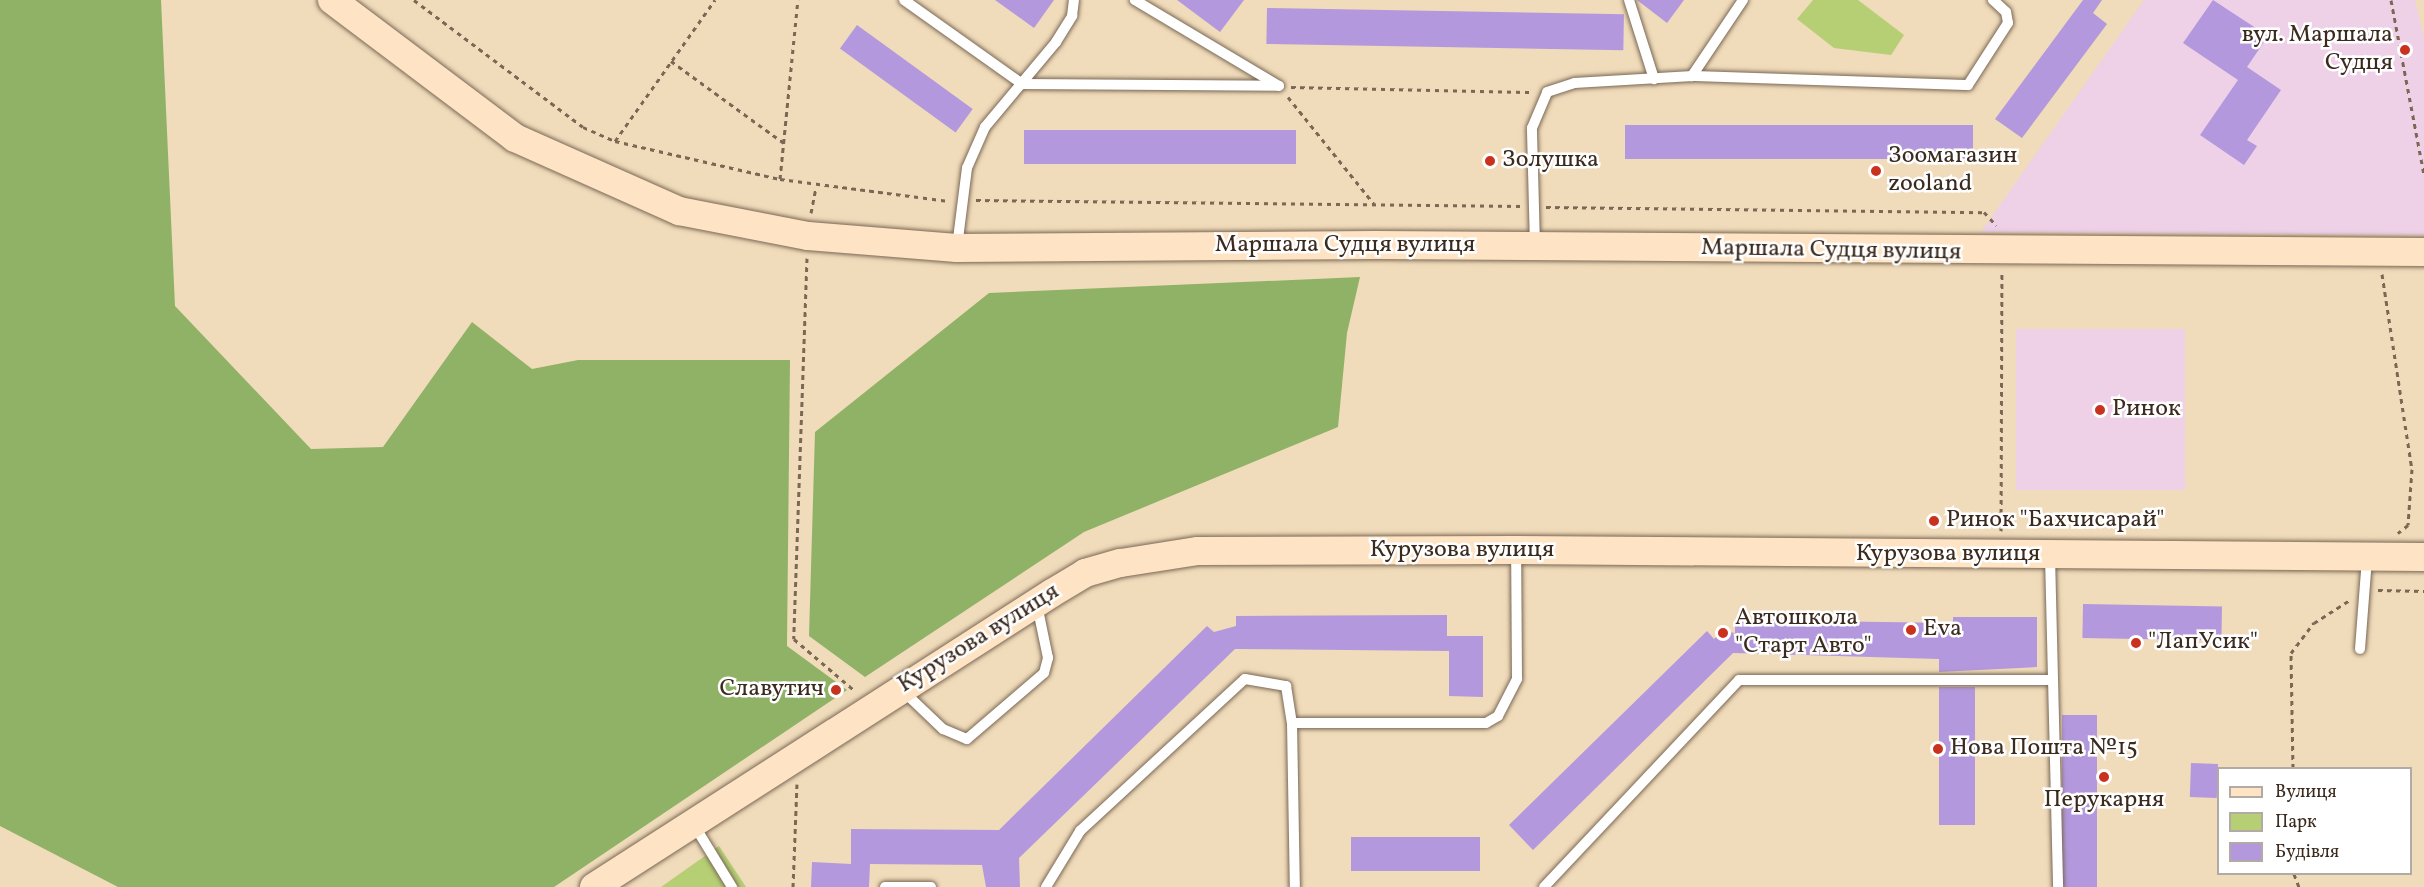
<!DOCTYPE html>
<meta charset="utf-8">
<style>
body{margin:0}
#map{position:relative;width:2424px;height:887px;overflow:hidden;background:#f0dbba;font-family:Vollkorn,serif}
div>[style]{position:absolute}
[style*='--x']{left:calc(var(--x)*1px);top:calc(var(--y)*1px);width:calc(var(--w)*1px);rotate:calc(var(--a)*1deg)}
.built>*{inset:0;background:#eed0e7;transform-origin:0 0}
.green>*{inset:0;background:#b6cf74}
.forest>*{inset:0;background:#90b266}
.building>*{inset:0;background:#b398dd;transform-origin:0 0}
.path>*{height:3px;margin-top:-1.5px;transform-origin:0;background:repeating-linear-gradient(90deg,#7a6855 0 4.5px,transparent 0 9px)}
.roads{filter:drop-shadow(0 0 2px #7a6855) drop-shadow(0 0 2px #7a6855)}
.lane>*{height:10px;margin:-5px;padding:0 5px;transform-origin:5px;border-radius:5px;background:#fff}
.secondary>*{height:28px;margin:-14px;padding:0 14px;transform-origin:14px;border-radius:14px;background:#fee4c5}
.dots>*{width:16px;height:16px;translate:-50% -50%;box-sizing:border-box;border:3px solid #fff;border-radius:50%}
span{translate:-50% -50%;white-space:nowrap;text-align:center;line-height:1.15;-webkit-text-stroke:5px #fff;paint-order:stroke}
.poi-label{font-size:24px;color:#3b2a1e}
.right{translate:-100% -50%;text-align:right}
.left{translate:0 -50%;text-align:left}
.street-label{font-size:24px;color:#3b2a1e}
.legend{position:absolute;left:2217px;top:767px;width:195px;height:108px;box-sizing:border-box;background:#fff;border:2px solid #b1aaa5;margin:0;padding:8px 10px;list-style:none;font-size:18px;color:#3b2a1e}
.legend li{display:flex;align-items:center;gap:12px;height:30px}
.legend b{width:30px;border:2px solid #b1aaa5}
</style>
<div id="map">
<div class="built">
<div style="clip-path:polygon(2144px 0,2415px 0,2424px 38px,2424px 235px,1981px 232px)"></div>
<div style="left:2016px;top:329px;width:169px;height:161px"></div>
</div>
<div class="green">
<div style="clip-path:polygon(1813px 0,1858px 0,1904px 35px,1891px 55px,1834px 48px,1797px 19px)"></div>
<div style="clip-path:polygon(719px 846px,746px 887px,661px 887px)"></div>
</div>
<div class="forest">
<div style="clip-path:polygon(0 0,161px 0,175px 306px,311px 449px,383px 447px,472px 322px,532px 369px,578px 360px,790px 360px,787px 646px,847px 690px,554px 887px,118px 887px,0 826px)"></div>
<div style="clip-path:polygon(1360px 277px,1347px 333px,1338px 427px,1084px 532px,865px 677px,809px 636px,815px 432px,989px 293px)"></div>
</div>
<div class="building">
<div style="clip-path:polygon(995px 0,1054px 0,1034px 28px)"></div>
<div style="clip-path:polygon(1177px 0,1244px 0,1220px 32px)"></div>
<div style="clip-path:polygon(1637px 0,1684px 0,1667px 23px)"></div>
<div style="clip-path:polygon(2083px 0,2102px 0,2093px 13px,2107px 24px,2022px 138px,1995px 119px)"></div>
<div style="clip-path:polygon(2213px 0,2268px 36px,2247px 67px,2281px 90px,2247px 140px,2257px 146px,2244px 165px,2200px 135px,2238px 80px,2183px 43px)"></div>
<div style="left:1267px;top:8px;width:357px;height:36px;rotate:1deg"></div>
<div style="left:857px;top:25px;width:143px;height:29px;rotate:36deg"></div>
<div style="left:1973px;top:125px;width:34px;height:348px;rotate:90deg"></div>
<div style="left:1024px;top:130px;width:272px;height:34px"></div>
<div style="left:2083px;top:604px;width:139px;height:34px;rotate:1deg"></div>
<div style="clip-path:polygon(1447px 615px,1447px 636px,1483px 636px,1483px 697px,1449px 696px,1449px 651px,1235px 649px,1019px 858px,1020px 887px,986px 887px,982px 865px,870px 864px,869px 887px,811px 887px,812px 862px,851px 864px,851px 829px,999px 830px,1207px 626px,1214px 632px,1236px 626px,1236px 616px)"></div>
<div style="clip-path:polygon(1953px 617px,2037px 617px,2037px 667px,1939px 672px,1939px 659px,1733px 653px,1533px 850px,1509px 825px,1707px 631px,1714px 639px,1722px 631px,1735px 633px,1735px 620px,1953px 623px)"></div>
<div style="left:1939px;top:687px;width:36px;height:138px"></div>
<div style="left:2062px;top:715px;width:35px;height:172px"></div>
<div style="left:2191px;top:763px;width:27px;height:34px;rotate:2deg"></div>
<div style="left:1351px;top:837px;width:129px;height:34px"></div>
</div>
<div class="path">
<div style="--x:414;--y:0;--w:211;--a:36.9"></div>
<div style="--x:583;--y:127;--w:35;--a:24"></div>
<div style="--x:615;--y:141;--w:169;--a:13"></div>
<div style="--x:780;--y:179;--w:170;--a:7.4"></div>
<div style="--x:2391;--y:0;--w:178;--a:79.3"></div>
<div style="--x:671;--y:61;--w:140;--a:36"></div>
<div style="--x:1291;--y:87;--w:242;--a:1.2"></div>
<div style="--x:1288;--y:97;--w:137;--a:51.2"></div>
<div style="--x:615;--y:141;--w:173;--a:-54.7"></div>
<div style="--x:780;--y:179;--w:180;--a:-84.3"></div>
<div style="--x:976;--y:200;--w:546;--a:0.63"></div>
<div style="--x:1546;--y:207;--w:438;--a:0.7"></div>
<div style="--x:1984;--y:212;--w:18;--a:47"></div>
<div style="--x:811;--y:213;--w:26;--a:-79"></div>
<div style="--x:807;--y:258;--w:381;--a:92"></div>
<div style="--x:794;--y:639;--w:80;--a:40.4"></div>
<div style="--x:2382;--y:274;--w:197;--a:81.3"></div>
<div style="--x:2412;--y:469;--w:56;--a:94.1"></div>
<div style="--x:2408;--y:525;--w:13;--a:141"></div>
<div style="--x:2001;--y:531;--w:258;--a:-89.8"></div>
<div style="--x:2378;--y:590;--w:46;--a:1.2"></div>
<div style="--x:2293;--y:768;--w:115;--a:-91"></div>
<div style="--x:2291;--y:653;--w:38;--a:-53"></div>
<div style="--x:2314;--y:623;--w:43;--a:-32.6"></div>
<div style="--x:2294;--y:874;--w:14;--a:69"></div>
<div style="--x:793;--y:887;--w:103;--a:-87.8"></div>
</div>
<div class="roads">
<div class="lane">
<div style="--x:904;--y:0;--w:145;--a:35.4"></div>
<div style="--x:1022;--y:84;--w:257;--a:0.4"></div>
<div style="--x:1279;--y:86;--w:168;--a:-149.2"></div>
<div style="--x:1629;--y:0;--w:83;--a:72.4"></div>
<div style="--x:1743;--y:0;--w:92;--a:123.9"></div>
<div style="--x:1692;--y:76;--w:276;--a:1.9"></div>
<div style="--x:1968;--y:85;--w:74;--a:-57.2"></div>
<div style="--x:2008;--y:23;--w:11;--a:-100"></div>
<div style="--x:2006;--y:12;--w:18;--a:-137"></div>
<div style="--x:1535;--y:246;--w:118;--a:-91.5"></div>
<div style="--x:1532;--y:128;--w:39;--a:-67"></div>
<div style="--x:1547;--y:92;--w:29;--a:-18"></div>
<div style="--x:1575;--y:83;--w:117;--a:-3.4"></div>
<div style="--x:957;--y:247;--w:80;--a:-82.8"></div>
<div style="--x:967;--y:168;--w:45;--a:-66.3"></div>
<div style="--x:985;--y:127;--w:111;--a:-50.1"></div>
<div style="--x:1056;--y:42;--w:31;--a:-58"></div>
<div style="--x:1072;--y:16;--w:16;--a:-83"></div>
<div style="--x:2050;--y:556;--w:331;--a:88.6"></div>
<div style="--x:2360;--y:649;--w:92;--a:-85.6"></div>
<div style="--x:902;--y:690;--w:57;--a:43.6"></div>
<div style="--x:943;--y:729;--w:26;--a:23"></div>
<div style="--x:967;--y:739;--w:101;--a:-40.6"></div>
<div style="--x:1044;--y:673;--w:16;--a:-75"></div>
<div style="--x:1048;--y:658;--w:54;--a:-101.7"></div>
<div style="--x:1292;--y:723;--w:164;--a:89"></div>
<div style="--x:694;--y:825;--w:73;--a:58.5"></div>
<div style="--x:885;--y:887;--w:46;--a:0"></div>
<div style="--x:1046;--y:887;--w:66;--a:-58.7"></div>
<div style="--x:1080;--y:831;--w:224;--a:-42.7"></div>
<div style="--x:1245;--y:679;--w:42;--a:9.7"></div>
<div style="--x:1286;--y:686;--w:37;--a:81"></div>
<div style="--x:1292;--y:723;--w:194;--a:0"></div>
<div style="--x:1486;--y:723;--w:14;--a:-30"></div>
<div style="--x:1498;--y:716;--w:42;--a:-62.8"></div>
<div style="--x:1517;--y:679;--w:129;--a:-90.4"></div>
<div style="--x:1544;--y:887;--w:284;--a:-46.7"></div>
<div style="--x:1739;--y:680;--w:311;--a:0"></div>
</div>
<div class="secondary">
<div style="--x:332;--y:0;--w:229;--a:37"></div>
<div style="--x:515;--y:138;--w:180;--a:24"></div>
<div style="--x:679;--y:211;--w:131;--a:11"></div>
<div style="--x:808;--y:236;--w:149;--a:4.6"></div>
<div style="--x:957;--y:248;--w:418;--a:-0.4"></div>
<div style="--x:1375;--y:245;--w:1049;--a:0.38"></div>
<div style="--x:594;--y:887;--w:544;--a:-32.7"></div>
<div style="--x:1052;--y:593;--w:39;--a:-31"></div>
<div style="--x:1085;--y:573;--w:37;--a:-16"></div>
<div style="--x:1121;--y:563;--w:78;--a:-8.9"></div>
<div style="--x:1198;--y:551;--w:318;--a:-0.2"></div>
<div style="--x:1516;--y:550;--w:908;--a:0.44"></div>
</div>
</div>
<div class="dots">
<div style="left:2405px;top:50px;background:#c8321e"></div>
<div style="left:1490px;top:161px;background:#c8321e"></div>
<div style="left:1876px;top:171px;background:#c8321e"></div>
<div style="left:2100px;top:410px;background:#c8321e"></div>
<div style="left:1934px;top:521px;background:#c8321e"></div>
<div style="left:1911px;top:630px;background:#c8321e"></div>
<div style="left:1723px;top:633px;background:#c8321e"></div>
<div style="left:2136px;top:643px;background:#c8321e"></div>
<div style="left:836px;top:690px;background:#c8321e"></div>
<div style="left:1938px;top:749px;background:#c8321e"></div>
<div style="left:2104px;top:777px;background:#c8321e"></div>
</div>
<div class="poi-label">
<span class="right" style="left:2393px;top:50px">вул. Маршала<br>Судця</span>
<span class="left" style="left:1888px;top:171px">Зоомагазин<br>zooland</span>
<span class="left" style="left:1502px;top:161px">Золушка</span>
<span class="left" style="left:2112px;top:410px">Ринок</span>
<span class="left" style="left:1946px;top:521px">Ринок "Бахчисарай"</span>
<span class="left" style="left:1735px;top:633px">Автошкола<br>"Старт Авто"</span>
<span class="left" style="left:1923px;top:630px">Eva</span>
<span class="left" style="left:2148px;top:643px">"ЛапУсик"</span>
<span class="right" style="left:824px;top:690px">Славутич</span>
<span class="left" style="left:1950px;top:749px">Нова Пошта №15</span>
<span style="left:2104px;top:801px">Перукарня</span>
</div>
<div class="street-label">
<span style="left:1345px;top:246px">Маршала Судця вулиця</span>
<span style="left:1831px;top:251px;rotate:1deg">Маршала Судця вулиця</span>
<span style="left:1462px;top:551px">Курузова вулиця</span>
<span style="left:1948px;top:555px">Курузова вулиця</span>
<span style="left:979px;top:639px;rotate:-32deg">Курузова вулиця</span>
</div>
<ul class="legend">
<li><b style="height:8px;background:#fee4c5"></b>Вулиця</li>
<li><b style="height:16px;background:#b6cf74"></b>Парк</li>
<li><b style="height:16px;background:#b398dd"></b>Будівля</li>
</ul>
</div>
